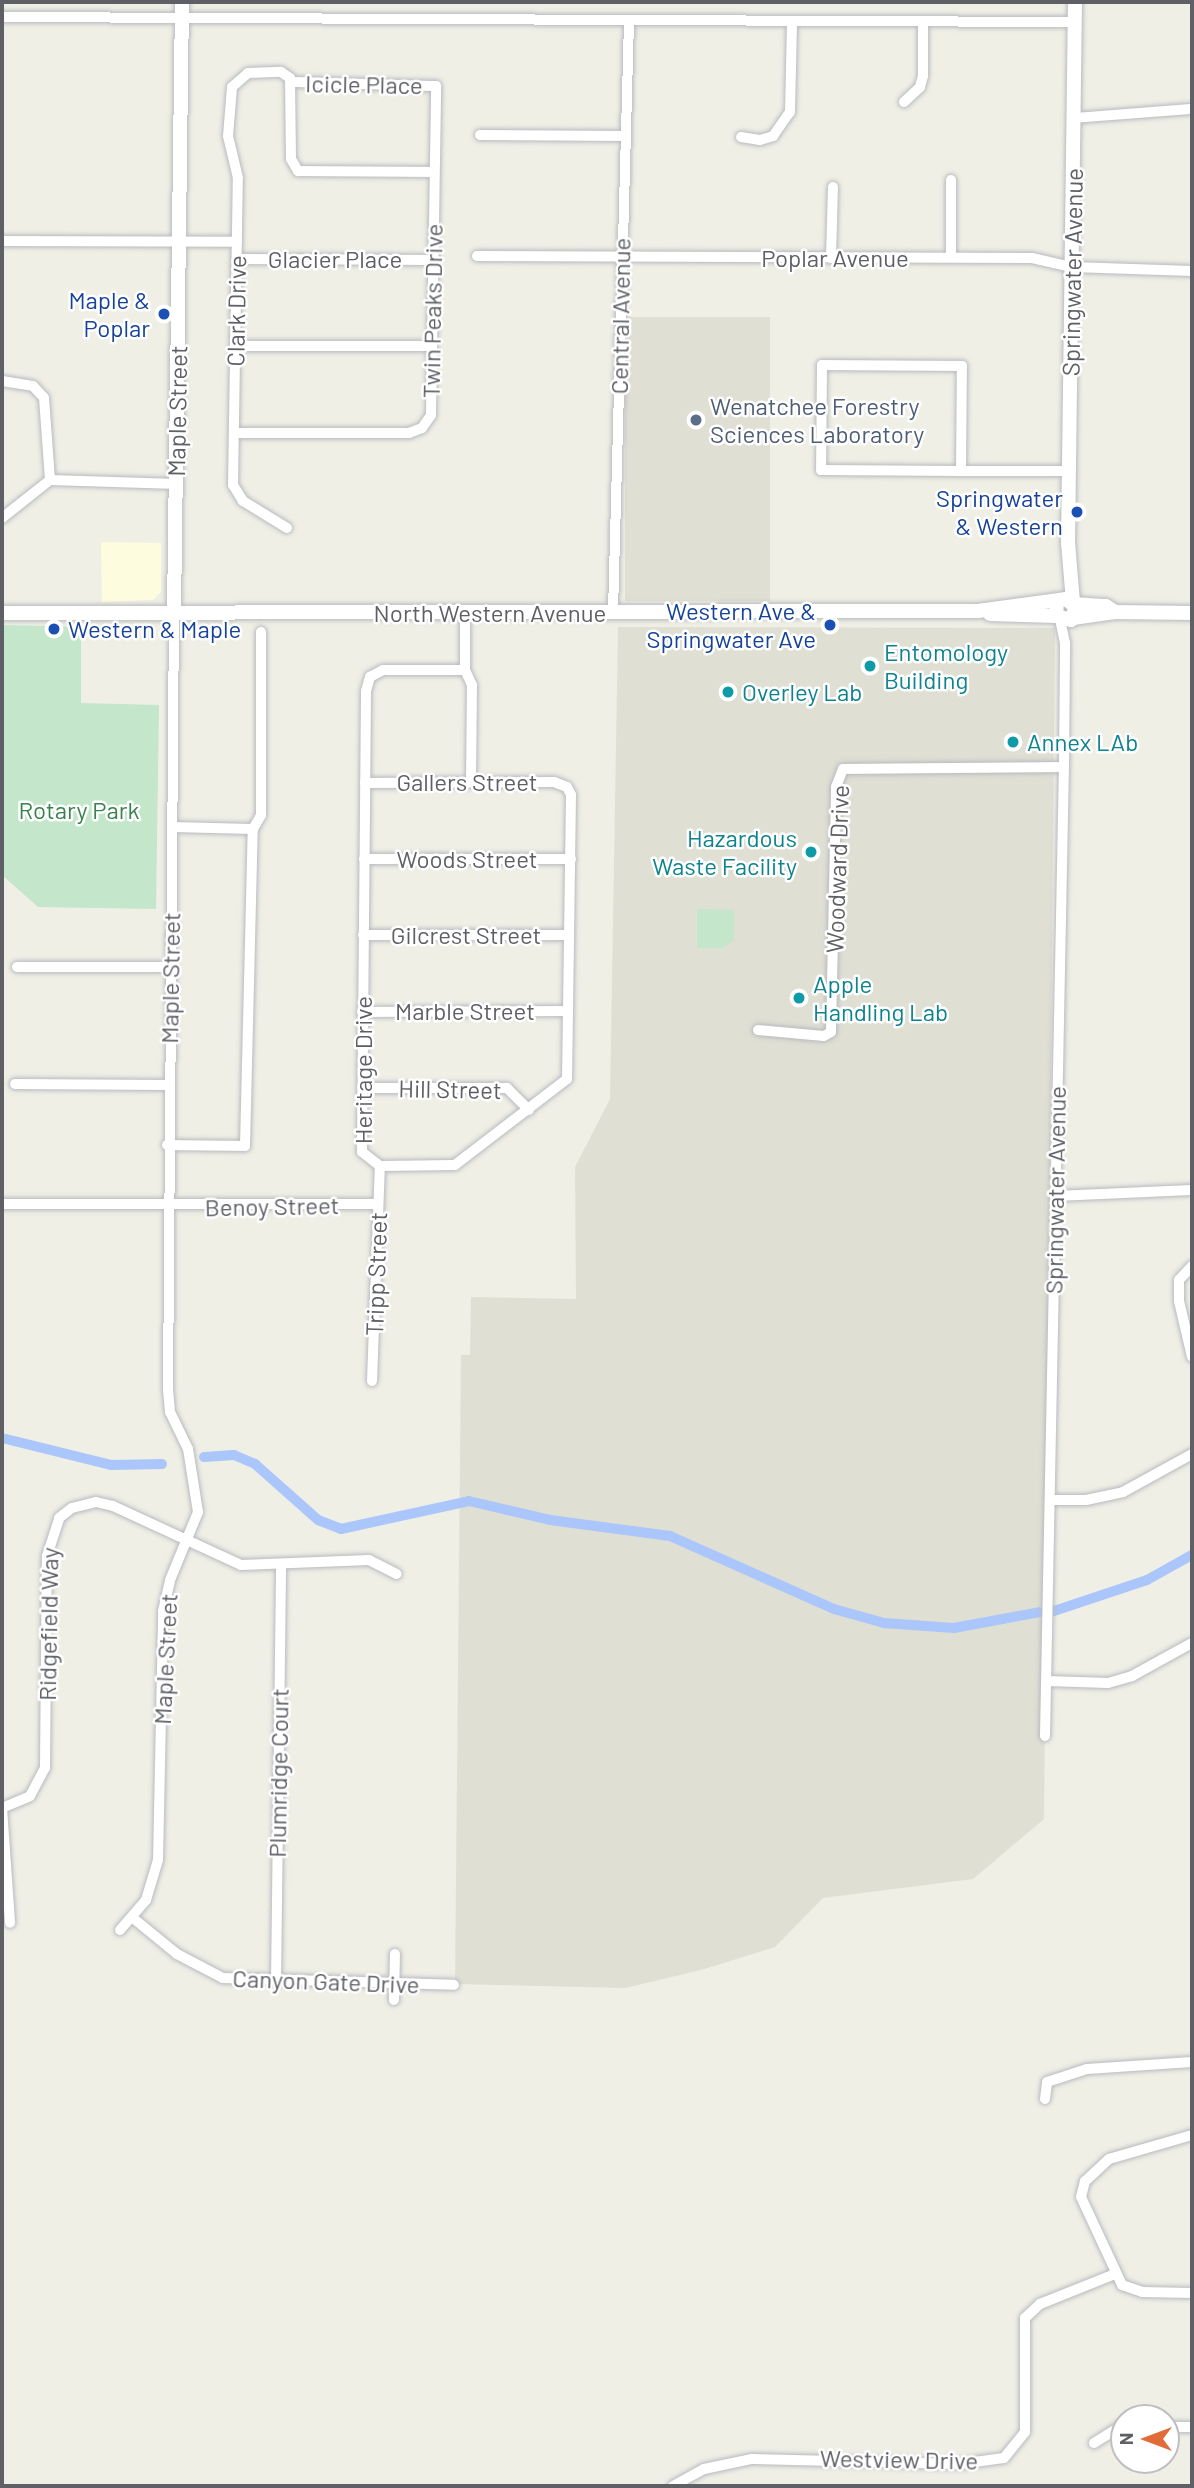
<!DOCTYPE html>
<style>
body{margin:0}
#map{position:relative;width:1194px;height:2488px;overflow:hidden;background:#efefe6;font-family:Barlow,sans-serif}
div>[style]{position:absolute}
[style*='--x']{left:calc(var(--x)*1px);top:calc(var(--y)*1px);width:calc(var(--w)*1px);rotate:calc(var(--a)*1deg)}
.commercial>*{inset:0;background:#fdfcde}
.education>*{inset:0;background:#dfdfd4;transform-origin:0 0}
.green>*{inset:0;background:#c4e6cb}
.canal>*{height:10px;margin:-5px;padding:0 5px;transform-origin:5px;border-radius:5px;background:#aac6fb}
.roads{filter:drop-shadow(0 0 2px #b8babf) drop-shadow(0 0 2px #b8babf)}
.street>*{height:10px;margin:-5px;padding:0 5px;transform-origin:5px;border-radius:5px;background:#fff}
.secondary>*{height:14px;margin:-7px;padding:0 7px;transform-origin:7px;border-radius:7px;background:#fff}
.dots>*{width:19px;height:19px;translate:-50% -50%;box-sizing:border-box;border:4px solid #fff;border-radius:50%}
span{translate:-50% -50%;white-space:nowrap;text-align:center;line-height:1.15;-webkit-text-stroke:5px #fff;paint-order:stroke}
.street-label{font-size:24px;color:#5e6066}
.transit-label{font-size:24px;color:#164399}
.right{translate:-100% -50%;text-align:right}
.left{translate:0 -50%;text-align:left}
.service-label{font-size:24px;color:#4e5e75}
.culture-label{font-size:24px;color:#0d838f}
.park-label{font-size:24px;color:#39824c}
.frame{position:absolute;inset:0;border:4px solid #5e6066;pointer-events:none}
.north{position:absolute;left:1110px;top:2404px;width:70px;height:70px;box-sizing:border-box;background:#fff;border:2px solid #bfbfc2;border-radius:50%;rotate:270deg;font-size:19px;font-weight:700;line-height:28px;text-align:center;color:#5e6066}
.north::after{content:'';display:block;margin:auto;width:24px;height:32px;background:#e26b3a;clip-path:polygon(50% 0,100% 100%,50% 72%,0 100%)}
</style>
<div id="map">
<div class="commercial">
<div style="clip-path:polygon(101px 542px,161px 543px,161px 592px,153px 600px,102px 602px)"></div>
</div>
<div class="education">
<div style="left:770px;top:317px;width:284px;height:145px;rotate:90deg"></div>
<div style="clip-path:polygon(618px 627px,1055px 628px,1044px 1819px,973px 1879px,823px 1898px,775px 1947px,701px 1970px,625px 1988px,455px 1984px,461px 1355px,470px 1355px,471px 1297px,576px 1299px,575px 1167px,610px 1099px)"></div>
</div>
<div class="green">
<div style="clip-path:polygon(2px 625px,81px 627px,81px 703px,159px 705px,156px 909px,38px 907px,2px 875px)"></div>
<div style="clip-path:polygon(697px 909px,734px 910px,734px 940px,723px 948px,697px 948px)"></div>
</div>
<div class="canal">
<div style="--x:2;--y:1438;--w:112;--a:13.9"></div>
<div style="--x:111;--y:1465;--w:51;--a:-1.1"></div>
<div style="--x:204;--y:1457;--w:30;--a:-4"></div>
<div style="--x:234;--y:1455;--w:23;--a:23"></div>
<div style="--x:255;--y:1464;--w:84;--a:41.6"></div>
<div style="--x:318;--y:1520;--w:25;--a:21"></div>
<div style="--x:341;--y:1529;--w:131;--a:-12.3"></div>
<div style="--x:469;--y:1501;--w:83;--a:13.2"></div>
<div style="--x:550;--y:1520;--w:121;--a:7.6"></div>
<div style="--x:670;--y:1536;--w:180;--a:24"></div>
<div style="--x:834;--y:1609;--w:52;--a:15.6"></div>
<div style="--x:884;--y:1623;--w:70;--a:4.1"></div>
<div style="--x:954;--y:1628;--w:87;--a:-10.5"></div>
<div style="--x:1054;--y:1611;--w:98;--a:-18.4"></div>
<div style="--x:1147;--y:1580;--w:51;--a:-29.1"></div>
</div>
<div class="roads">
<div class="street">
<div style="--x:2;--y:17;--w:1073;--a:0.27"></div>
<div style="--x:904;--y:102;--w:22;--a:-43"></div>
<div style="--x:920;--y:87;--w:11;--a:-75"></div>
<div style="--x:923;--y:76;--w:54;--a:-90"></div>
<div style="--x:1074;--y:118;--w:118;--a:-4.4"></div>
<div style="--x:480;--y:135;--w:146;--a:0.4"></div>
<div style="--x:741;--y:137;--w:19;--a:9"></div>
<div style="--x:760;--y:140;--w:14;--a:-17"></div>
<div style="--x:773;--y:136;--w:29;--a:-55"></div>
<div style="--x:790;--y:112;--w:90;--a:-88.7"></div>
<div style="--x:2;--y:241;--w:235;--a:0.2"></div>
<div style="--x:477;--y:256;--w:555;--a:0.21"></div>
<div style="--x:1032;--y:258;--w:41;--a:12.7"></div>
<div style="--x:1072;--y:267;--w:120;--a:1.9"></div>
<div style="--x:951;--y:257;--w:77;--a:-90"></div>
<div style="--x:831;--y:258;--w:71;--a:-88.4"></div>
<div style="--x:237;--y:259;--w:196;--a:0.3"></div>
<div style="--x:235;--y:346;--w:196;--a:0"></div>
<div style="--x:2;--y:381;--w:31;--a:9"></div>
<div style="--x:33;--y:386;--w:16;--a:47"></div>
<div style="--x:44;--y:398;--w:82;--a:85.8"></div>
<div style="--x:234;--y:433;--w:175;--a:0"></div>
<div style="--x:409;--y:433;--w:14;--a:-21"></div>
<div style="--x:422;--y:428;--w:16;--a:-55"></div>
<div style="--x:431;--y:415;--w:329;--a:-89.1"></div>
<div style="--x:436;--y:86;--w:144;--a:-178.4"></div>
<div style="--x:961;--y:471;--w:105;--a:-89.5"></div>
<div style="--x:962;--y:366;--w:140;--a:-179.6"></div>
<div style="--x:822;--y:365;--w:105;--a:90.5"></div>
<div style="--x:821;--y:470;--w:140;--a:0.4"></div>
<div style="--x:961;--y:471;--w:108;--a:0"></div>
<div style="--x:50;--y:480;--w:127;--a:1.8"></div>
<div style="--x:2;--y:518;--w:61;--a:-38.4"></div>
<div style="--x:287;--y:528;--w:52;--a:-148.5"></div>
<div style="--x:243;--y:501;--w:19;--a:-122"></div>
<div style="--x:233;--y:485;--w:307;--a:-89.1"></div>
<div style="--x:238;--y:178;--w:43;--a:-103.4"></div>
<div style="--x:228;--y:136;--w:49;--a:-85.3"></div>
<div style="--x:232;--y:87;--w:21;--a:-41"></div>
<div style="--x:248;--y:73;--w:33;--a:-2"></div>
<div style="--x:281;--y:72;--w:11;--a:34"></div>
<div style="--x:290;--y:78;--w:81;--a:89.3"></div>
<div style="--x:291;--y:159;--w:14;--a:60"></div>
<div style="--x:298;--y:171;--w:136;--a:0.4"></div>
<div style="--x:613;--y:612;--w:592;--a:-88.45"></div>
<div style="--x:465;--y:613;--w:57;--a:90"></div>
<div style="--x:465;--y:670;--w:17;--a:65"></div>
<div style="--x:472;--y:685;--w:97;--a:90.6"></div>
<div style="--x:365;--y:783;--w:189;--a:-0.3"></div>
<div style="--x:554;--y:782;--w:14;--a:21"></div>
<div style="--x:567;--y:787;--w:9;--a:63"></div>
<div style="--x:571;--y:795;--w:284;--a:90.8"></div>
<div style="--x:567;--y:1079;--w:141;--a:142.5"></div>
<div style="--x:455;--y:1165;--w:75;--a:179.2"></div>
<div style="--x:380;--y:1166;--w:23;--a:-142"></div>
<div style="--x:362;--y:1152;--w:461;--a:-89.5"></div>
<div style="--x:366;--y:691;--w:15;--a:-74"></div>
<div style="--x:370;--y:677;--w:15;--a:-28"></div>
<div style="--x:383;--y:670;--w:82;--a:0"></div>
<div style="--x:172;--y:827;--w:81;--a:1.4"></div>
<div style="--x:253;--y:829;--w:16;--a:-60"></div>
<div style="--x:261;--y:815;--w:183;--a:-90"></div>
<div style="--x:364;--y:859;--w:207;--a:0"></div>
<div style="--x:363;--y:935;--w:206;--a:0"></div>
<div style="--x:17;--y:967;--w:153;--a:0"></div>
<div style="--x:362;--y:1012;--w:206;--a:-0.3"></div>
<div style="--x:758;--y:1030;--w:66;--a:5.2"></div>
<div style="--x:824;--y:1036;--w:8;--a:-30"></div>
<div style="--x:831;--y:1032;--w:245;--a:-88.8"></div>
<div style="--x:836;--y:787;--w:19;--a:-69"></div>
<div style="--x:843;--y:769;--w:221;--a:-0.5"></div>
<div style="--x:15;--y:1084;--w:153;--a:0.4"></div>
<div style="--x:362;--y:1088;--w:145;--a:0"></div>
<div style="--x:507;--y:1088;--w:31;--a:45"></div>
<div style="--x:167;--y:1145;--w:78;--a:0.7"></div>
<div style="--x:245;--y:1146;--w:317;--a:-88.6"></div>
<div style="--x:1055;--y:1196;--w:137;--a:-2.5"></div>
<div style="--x:2;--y:1204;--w:376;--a:0"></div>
<div style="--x:1192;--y:1266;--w:19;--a:133"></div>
<div style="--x:1179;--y:1280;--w:21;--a:90"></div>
<div style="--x:1179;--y:1301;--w:57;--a:76.9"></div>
<div style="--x:372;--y:1381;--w:215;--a:-87.9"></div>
<div style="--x:1051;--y:1500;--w:35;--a:0"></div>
<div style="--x:1086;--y:1500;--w:38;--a:-12"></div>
<div style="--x:1123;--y:1492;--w:79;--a:-28.8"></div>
<div style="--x:1047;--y:1681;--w:61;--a:1.9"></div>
<div style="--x:1108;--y:1683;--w:25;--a:-16"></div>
<div style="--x:1132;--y:1676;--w:68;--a:-28.8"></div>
<div style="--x:1045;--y:1736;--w:969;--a:-88.88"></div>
<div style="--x:1064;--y:767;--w:124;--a:-89.5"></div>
<div style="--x:1065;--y:643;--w:24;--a:-102"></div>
<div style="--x:2;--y:1808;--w:30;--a:-23"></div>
<div style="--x:30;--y:1796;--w:32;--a:-62"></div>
<div style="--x:45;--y:1768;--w:212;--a:-89.5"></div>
<div style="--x:47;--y:1556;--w:40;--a:-72"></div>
<div style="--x:59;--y:1518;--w:16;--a:-38"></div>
<div style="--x:72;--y:1508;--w:25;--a:-14"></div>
<div style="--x:96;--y:1502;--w:17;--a:13"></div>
<div style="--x:113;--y:1506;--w:141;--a:24.7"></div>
<div style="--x:241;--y:1565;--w:128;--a:-2.2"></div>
<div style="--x:369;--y:1560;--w:31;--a:27"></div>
<div style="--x:2;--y:1808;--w:115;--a:86"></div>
<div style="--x:133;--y:1918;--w:57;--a:39.3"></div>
<div style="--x:177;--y:1954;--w:52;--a:27.6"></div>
<div style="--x:223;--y:1978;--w:231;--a:1.7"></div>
<div style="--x:120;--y:1930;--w:40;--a:-49"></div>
<div style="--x:146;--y:1900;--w:42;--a:-73.3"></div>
<div style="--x:158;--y:1860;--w:249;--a:-88.8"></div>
<div style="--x:163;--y:1611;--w:32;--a:-77"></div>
<div style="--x:170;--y:1580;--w:74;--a:-67.6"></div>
<div style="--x:198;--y:1512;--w:64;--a:-99"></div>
<div style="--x:188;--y:1449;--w:41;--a:-115.9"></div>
<div style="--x:170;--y:1412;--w:22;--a:-95"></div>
<div style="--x:168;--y:1390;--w:777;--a:-89.56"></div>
<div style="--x:276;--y:1982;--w:417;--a:-89.3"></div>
<div style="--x:394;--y:2000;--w:46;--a:-88.8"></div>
<div style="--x:1045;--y:2099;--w:17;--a:-83"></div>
<div style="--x:1047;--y:2082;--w:42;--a:-18"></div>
<div style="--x:1087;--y:2069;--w:105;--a:-3.8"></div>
<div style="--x:1192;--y:2135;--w:86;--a:163.9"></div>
<div style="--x:1109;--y:2159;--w:33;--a:137"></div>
<div style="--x:1085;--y:2181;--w:16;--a:104"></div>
<div style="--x:1081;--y:2197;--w:97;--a:65"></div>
<div style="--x:1122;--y:2285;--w:21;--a:19"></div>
<div style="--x:1142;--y:2292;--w:50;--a:1.1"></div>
<div style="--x:1166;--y:2427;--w:26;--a:0"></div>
<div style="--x:1094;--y:2443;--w:36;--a:-32"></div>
<div style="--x:673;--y:2486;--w:35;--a:-29"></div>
<div style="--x:704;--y:2469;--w:49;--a:-11.8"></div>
<div style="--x:752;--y:2459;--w:208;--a:1.4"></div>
<div style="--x:960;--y:2464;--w:44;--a:-7.8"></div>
<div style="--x:1004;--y:2458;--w:33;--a:-51"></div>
<div style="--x:1025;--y:2432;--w:114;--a:-90"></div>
<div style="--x:1025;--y:2318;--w:21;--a:-43"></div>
<div style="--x:1040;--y:2304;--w:81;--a:-21.8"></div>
</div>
<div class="secondary">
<div style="--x:1073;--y:602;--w:59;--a:-94.8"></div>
<div style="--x:1068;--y:543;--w:541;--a:-89.26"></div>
<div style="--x:1074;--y:604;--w:32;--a:4"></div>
<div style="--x:1106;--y:606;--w:11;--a:34"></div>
<div style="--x:2;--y:613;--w:976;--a:-0.12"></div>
<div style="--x:978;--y:611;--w:89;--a:-7.8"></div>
<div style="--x:1066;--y:599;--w:13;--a:39"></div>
<div style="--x:1076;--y:607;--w:14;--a:111"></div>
<div style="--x:1071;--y:620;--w:16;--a:-165"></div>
<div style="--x:1056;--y:616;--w:13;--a:-86"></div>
<div style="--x:174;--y:613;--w:611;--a:-89.25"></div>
<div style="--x:990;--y:614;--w:66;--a:1.7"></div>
<div style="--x:1073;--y:618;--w:42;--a:-8.1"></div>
<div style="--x:1115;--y:612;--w:77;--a:0.7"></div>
</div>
</div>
<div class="dots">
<div style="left:164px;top:314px;background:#1a4fb4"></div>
<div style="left:696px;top:420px;background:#5c6f8a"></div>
<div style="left:1077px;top:512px;background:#1a4fb4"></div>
<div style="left:830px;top:625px;background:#1a4fb4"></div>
<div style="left:54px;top:629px;background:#1a4fb4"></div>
<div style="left:870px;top:666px;background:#0f9aa8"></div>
<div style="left:728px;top:692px;background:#0f9aa8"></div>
<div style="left:1013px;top:742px;background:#0f9aa8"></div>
<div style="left:811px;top:852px;background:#0f9aa8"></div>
<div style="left:799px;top:998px;background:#0f9aa8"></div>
</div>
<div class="street-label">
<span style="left:364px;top:84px;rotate:1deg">Icicle Place</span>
<span style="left:835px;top:258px">Poplar Avenue</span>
<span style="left:335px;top:259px">Glacier Place</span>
<span style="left:1072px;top:272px;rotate:-89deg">Springwater Avenue</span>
<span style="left:236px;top:311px;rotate:-89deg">Clark Drive</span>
<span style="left:432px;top:311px;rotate:-89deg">Twin Peaks Drive</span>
<span style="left:620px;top:316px;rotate:-89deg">Central Avenue</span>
<span style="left:177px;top:411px;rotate:-89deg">Maple Street</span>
<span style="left:490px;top:613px">North Western Avenue</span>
<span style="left:467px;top:782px">Gallers Street</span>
<span style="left:467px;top:859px">Woods Street</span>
<span style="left:837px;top:869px;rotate:-88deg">Woodward Drive</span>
<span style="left:466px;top:935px">Gilcrest Street</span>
<span style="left:170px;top:978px;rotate:-89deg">Maple Street</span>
<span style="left:465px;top:1011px">Marble Street</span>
<span style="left:363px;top:1070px;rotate:-90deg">Heritage Drive</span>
<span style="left:450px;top:1089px;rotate:1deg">Hill Street</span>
<span style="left:1055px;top:1190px;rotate:-89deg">Springwater Avenue</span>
<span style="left:272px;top:1206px;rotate:-1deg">Benoy Street</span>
<span style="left:376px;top:1274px;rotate:-88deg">Tripp Street</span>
<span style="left:48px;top:1624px;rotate:-89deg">Ridgefield Way</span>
<span style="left:165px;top:1659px;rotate:-87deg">Maple Street</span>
<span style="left:278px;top:1773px;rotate:-89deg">Plumridge Court</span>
<span style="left:326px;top:1981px;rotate:2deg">Canyon Gate Drive</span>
<span style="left:899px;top:2459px;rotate:1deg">Westview Drive</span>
</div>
<div class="transit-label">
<span class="right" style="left:150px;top:314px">Maple &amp;<br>Poplar</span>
<span class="right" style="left:1063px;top:512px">Springwater<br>&amp; Western</span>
<span class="right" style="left:816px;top:625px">Western Ave &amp;<br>Springwater Ave</span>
<span class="left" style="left:68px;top:629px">Western &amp; Maple</span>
</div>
<div class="service-label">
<span class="left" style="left:710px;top:420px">Wenatchee Forestry<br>Sciences Laboratory</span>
</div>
<div class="culture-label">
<span class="left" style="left:884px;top:666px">Entomology<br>Building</span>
<span class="left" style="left:742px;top:692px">Overley Lab</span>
<span class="left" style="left:1027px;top:742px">Annex LAb</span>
<span class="right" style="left:797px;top:852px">Hazardous<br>Waste Facility</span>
<span class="left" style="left:813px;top:998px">Apple<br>Handling Lab</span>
</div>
<div class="park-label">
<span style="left:79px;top:810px">Rotary Park</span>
</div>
<div class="frame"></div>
<div class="north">N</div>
</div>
